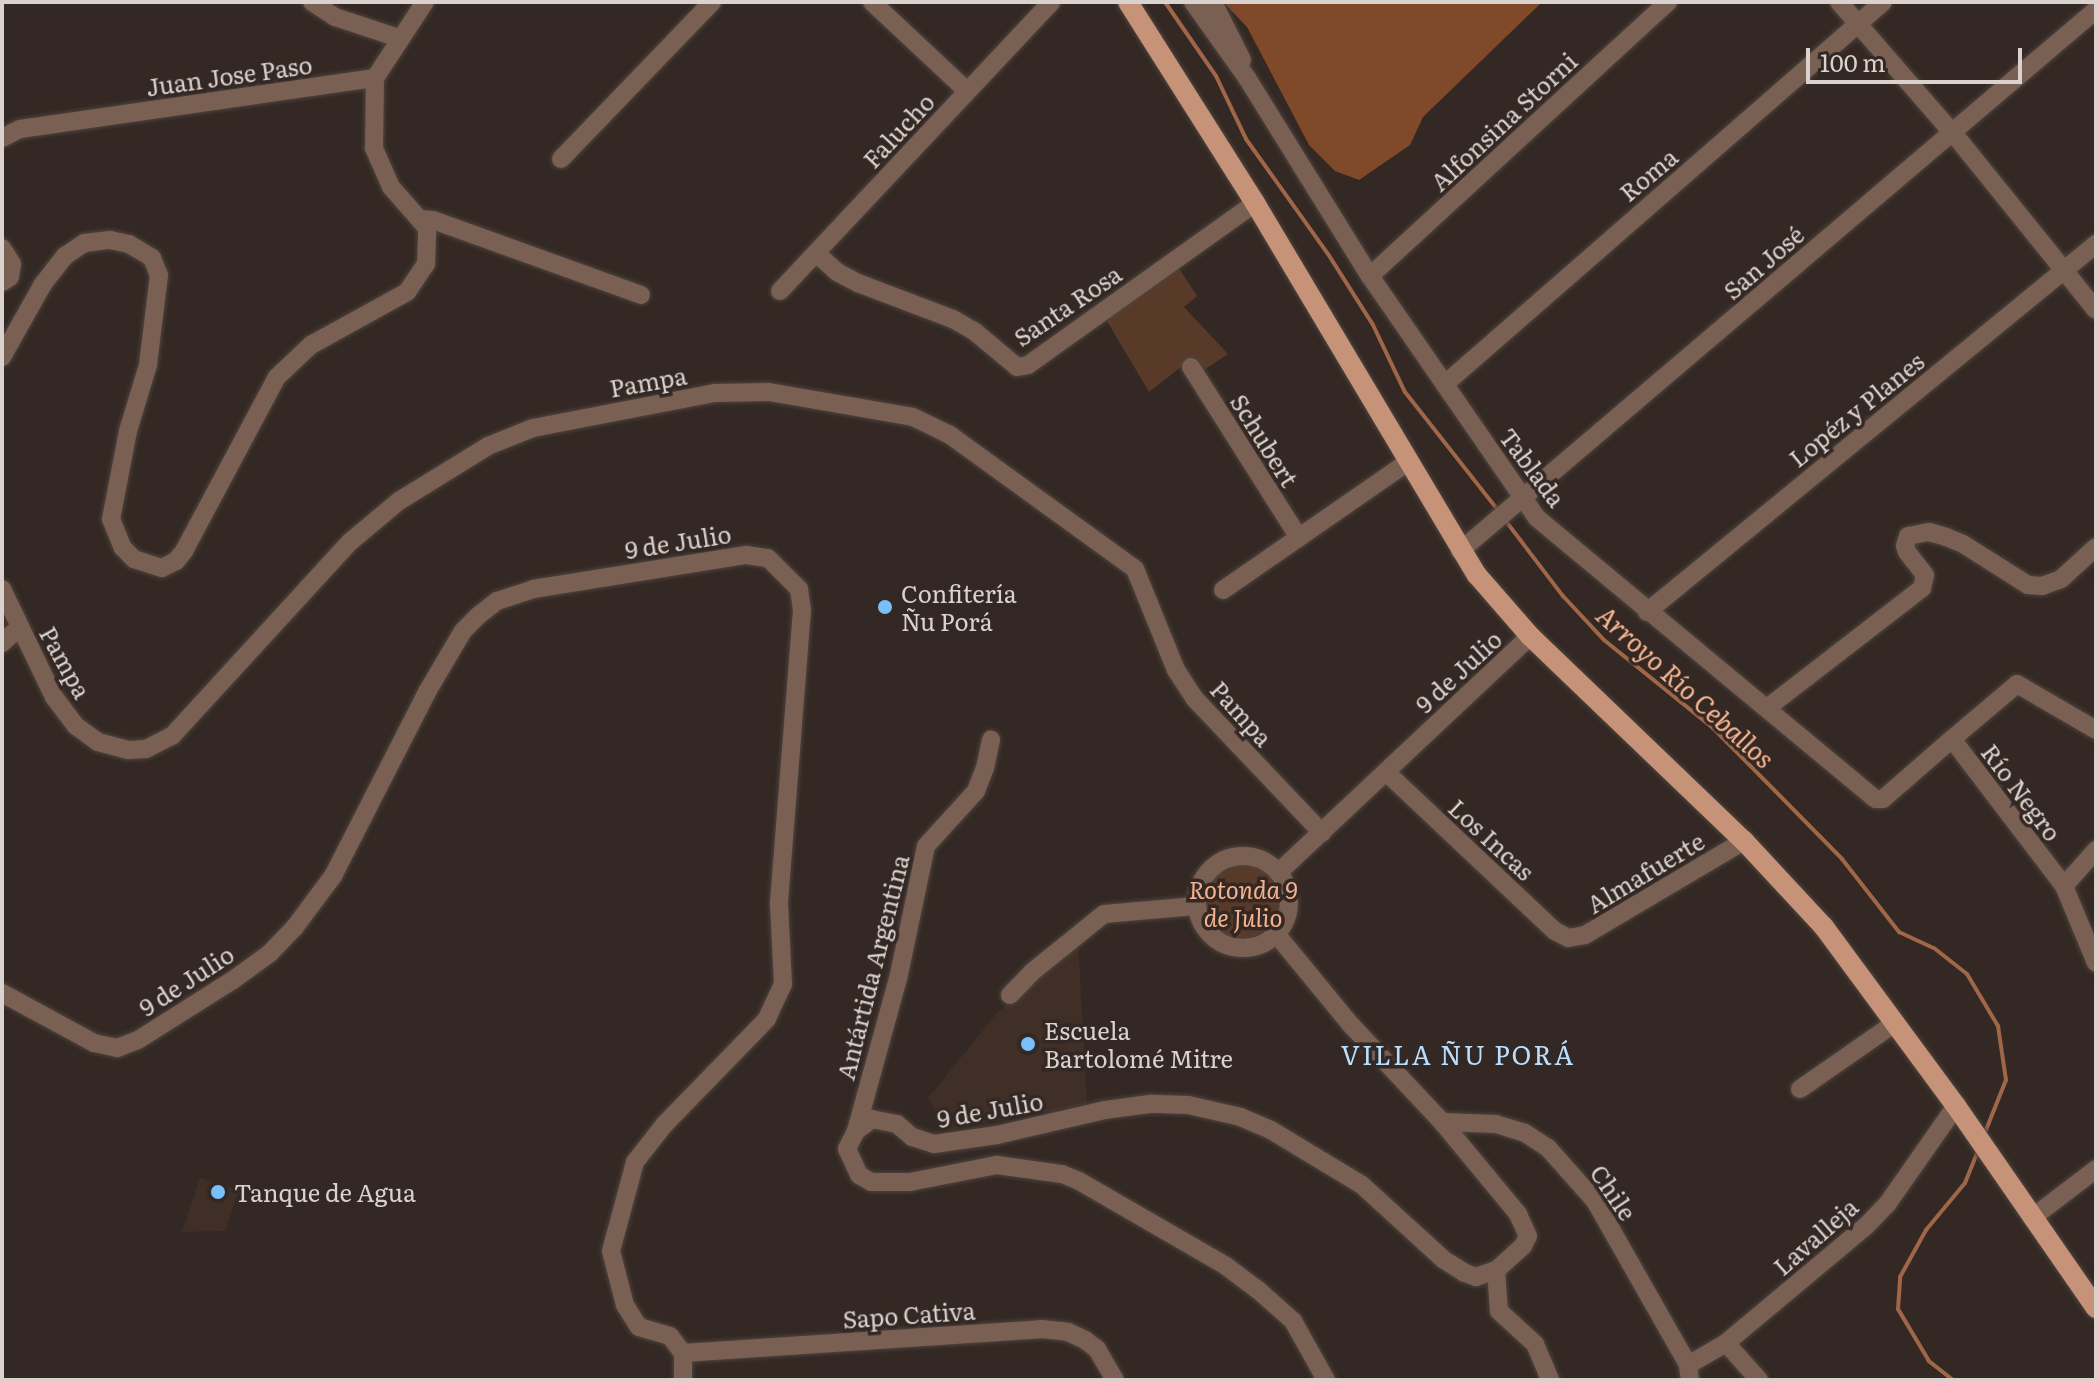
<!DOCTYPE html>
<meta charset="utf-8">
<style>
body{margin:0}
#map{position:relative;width:2098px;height:1382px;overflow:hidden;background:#332823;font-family:Literata,serif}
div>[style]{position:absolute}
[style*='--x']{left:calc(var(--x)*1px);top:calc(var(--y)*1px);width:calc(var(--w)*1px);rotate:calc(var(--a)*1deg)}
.built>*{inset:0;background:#402f27}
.green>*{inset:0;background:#593a29}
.round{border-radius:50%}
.forest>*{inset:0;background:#7f492a}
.stream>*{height:4px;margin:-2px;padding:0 2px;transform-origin:2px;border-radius:2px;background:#9f6647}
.roads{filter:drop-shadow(0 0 2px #4e433e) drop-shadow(0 0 2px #4e433e)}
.minor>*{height:18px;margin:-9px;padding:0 9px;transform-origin:9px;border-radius:9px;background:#796053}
.minor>.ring{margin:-9px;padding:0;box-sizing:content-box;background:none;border:18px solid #796053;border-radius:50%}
.major>*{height:20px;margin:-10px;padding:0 10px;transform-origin:10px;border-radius:10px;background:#c69378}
.dots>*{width:22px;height:22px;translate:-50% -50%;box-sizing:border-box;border:4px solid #332823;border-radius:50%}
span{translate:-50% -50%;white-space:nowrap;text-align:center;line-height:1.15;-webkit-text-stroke:7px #332823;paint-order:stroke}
.street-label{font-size:24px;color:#d9d2ce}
.poi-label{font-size:24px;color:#d9d2ce}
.left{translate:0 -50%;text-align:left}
.park-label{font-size:24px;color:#f5b28e;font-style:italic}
.water-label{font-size:26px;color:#fab793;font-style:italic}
.neighbourhood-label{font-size:26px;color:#b9dfff;letter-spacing:2px}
.frame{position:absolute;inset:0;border:4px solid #d9d2ce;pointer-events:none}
.scale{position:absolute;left:1806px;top:48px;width:216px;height:36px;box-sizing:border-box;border:4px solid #d9d2ce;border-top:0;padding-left:10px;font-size:24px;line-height:28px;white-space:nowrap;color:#d9d2ce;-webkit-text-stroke:6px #332823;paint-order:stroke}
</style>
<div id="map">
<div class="built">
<div style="clip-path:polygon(1078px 939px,1087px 1104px,948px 1130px,928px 1098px,996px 1014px)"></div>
<div style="clip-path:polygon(200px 1178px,239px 1190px,225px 1231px,182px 1232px)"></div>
</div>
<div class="green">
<div style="clip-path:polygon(1175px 262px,1197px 296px,1184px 307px,1228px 354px,1204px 370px,1194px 357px,1149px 392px,1104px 316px)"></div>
<div class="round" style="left:1197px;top:856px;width:92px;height:92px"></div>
</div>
<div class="forest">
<div style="clip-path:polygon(1223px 2px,1542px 2px,1423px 117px,1410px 145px,1359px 180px,1335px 171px,1309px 145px,1247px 27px)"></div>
</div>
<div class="stream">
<div style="--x:1165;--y:2;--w:90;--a:55.4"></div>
<div style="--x:1216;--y:76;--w:70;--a:64.5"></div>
<div style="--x:1246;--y:139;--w:141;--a:54.5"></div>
<div style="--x:1328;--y:254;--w:84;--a:57.6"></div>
<div style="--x:1373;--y:325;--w:74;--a:64.5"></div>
<div style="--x:1405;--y:392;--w:150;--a:51.8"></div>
<div style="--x:1505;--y:520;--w:96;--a:52.7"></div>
<div style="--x:1563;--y:596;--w:60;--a:47"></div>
<div style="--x:1604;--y:640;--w:140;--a:38.9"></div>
<div style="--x:1713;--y:728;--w:184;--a:45.4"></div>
<div style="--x:1842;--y:859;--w:93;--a:52"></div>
<div style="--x:1899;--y:932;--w:38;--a:25"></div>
<div style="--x:1934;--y:948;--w:42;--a:38.2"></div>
<div style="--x:1967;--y:974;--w:61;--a:59.2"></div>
<div style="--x:1998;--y:1026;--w:55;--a:81.6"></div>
<div style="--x:2006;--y:1080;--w:59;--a:111.8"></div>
<div style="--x:1953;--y:1380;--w:31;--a:-142"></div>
<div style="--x:1929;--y:1361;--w:61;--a:-120.8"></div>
<div style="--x:1898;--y:1309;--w:32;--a:-86"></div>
<div style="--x:1900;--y:1277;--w:54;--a:-61"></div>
<div style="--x:1926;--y:1230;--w:61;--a:-50.3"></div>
<div style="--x:1965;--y:1183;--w:35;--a:-68"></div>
</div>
<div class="roads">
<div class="minor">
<div style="--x:312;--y:2;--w:27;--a:33"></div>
<div style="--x:335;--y:17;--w:67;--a:18.2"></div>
<div style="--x:872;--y:2;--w:130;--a:43.1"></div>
<div style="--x:1193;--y:2;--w:93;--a:54.6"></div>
<div style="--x:1247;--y:78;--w:233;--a:58.2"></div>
<div style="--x:1370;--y:276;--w:294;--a:55.4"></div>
<div style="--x:1537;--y:518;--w:440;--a:39.7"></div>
<div style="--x:1876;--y:799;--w:7;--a:0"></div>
<div style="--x:1883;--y:799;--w:91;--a:-41"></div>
<div style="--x:1952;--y:739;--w:185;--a:52.7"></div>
<div style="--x:2064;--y:886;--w:83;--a:67.4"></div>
<div style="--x:1213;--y:2;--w:65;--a:63.4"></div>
<div style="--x:1839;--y:2;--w:188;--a:49.1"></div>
<div style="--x:1962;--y:144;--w:213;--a:51.1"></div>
<div style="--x:2;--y:138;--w:20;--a:-27"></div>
<div style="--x:20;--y:129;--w:359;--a:-8.2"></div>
<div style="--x:375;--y:78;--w:91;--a:-56.7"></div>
<div style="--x:561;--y:159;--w:218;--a:-46.1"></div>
<div style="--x:420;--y:219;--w:13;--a:4"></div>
<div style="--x:433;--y:220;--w:221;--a:19.8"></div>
<div style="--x:2;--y:248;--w:19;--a:58"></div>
<div style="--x:12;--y:264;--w:13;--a:99"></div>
<div style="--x:10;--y:277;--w:9;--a:148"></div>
<div style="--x:816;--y:253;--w:28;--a:42"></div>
<div style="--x:837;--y:272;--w:24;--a:28"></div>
<div style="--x:858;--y:283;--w:102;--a:20.8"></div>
<div style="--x:953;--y:319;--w:24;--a:30"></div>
<div style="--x:974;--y:331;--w:56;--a:39.9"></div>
<div style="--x:1017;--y:367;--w:11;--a:-10"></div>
<div style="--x:1028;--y:365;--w:279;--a:-35.5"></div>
<div style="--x:1370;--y:276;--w:405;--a:-42.6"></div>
<div style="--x:780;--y:291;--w:396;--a:-46.8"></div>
<div style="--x:2;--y:357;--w:84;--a:-60.7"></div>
<div style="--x:43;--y:284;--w:36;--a:-52"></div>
<div style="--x:65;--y:256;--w:23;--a:-34"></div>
<div style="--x:84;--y:243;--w:26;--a:-7"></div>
<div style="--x:110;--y:240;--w:19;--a:12"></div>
<div style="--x:129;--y:244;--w:27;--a:31"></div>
<div style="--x:152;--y:258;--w:18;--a:68"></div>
<div style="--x:159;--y:275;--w:91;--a:97"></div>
<div style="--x:148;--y:365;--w:69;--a:106.9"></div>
<div style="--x:128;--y:431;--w:90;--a:100.9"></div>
<div style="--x:111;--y:519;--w:31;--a:68"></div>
<div style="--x:123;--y:548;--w:16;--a:45"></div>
<div style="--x:134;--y:559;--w:29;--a:18"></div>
<div style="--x:162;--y:568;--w:16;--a:-27"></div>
<div style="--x:176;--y:561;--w:13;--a:-51"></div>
<div style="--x:184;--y:551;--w:197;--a:-61.9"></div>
<div style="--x:277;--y:377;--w:47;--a:-43.3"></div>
<div style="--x:311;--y:345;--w:110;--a:-28.9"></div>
<div style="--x:407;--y:292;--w:34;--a:-56"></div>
<div style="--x:426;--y:264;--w:36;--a:-88"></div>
<div style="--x:427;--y:228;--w:55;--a:-131.3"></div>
<div style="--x:391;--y:187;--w:43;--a:-113.6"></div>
<div style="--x:374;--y:148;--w:70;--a:-89.2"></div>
<div style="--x:1191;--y:367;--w:202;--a:57.7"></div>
<div style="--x:1445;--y:384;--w:581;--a:-41.09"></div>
<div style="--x:1460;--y:551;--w:835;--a:-40.39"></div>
<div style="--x:2;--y:589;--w:120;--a:64.3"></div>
<div style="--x:54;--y:697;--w:36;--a:53"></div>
<div style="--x:76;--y:726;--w:27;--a:36"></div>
<div style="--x:98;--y:742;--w:31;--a:15"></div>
<div style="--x:128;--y:750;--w:18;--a:-3"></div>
<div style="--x:146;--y:749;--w:29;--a:-27"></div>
<div style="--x:172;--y:736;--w:263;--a:-47.5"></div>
<div style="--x:350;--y:542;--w:64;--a:-39.9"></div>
<div style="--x:399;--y:501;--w:105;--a:-31.7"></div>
<div style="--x:488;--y:446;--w:48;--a:-21.8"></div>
<div style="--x:533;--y:428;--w:185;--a:-10.9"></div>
<div style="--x:715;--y:393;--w:54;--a:-1.1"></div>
<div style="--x:769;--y:392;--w:146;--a:9.8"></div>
<div style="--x:913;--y:417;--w:41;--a:25.9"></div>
<div style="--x:950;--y:435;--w:228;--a:35.9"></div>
<div style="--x:1135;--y:569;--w:109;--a:67.9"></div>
<div style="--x:1176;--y:670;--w:33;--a:57"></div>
<div style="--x:1194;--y:698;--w:186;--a:46.5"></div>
<div style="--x:1223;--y:590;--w:226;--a:-34.7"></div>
<div style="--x:1647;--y:612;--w:581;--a:-39.34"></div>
<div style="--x:2;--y:643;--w:24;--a:-42"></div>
<div style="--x:1767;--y:708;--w:196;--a:-37.7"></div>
<div style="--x:1922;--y:588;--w:13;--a:-77"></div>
<div style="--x:1925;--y:575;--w:29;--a:-128"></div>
<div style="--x:1907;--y:552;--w:6;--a:-108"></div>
<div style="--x:1905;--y:546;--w:10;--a:-73"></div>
<div style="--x:1908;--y:536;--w:21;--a:-11"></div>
<div style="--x:1929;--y:532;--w:18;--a:16"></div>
<div style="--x:1946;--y:537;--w:18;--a:22"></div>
<div style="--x:1963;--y:544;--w:77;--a:32.2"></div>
<div style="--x:2028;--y:585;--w:14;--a:4"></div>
<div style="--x:2042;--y:586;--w:20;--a:-20"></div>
<div style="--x:2061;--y:579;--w:47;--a:-42.4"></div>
<div style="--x:1952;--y:739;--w:85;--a:-40.2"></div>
<div style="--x:2017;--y:684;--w:91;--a:30.2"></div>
<div style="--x:1386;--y:772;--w:232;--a:43.3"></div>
<div style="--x:1555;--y:931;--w:15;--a:28"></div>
<div style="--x:1568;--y:938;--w:17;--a:-10"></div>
<div style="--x:1585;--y:935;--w:185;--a:-30.6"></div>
<div class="ring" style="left:1197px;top:856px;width:74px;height:74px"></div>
<div style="--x:1279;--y:872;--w:345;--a:-43.2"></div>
<div style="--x:2064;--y:886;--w:48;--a:-48.4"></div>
<div style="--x:1277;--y:935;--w:117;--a:50.6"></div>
<div style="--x:1351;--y:1025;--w:133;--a:46.8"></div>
<div style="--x:1442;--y:1122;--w:119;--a:50.4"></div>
<div style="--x:1518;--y:1214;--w:24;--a:66"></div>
<div style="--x:1528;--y:1236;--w:11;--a:117"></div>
<div style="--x:1523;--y:1246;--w:36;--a:138"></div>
<div style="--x:1496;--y:1270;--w:21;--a:161"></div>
<div style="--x:1476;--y:1277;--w:12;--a:-160"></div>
<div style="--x:1465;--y:1273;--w:26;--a:-148"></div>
<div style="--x:1443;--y:1259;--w:110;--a:-137.6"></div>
<div style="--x:1362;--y:1185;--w:106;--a:-148.9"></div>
<div style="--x:1271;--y:1130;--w:33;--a:-157"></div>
<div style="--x:1241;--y:1117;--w:54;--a:-167.2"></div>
<div style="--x:1188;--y:1105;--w:38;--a:-178"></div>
<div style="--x:1150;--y:1104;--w:45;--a:172.4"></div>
<div style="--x:1105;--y:1110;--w:111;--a:167"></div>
<div style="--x:997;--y:1135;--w:64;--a:171.9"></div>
<div style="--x:934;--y:1144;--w:23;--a:-162"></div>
<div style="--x:912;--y:1137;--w:20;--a:-139"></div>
<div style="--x:897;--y:1124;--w:25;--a:-169"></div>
<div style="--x:872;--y:1119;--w:20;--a:143"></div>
<div style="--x:856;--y:1131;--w:20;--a:117"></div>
<div style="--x:847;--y:1149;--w:29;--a:65"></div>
<div style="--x:859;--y:1175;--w:14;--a:30"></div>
<div style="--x:871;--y:1182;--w:39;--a:0"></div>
<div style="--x:910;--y:1182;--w:89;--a:-11.1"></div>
<div style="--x:997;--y:1165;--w:66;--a:7.9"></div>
<div style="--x:1062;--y:1174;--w:18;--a:22"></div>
<div style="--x:1079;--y:1181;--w:170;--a:30"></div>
<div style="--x:1226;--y:1266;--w:39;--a:37"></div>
<div style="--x:1257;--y:1289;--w:48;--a:41.6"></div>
<div style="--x:1293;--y:1321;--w:68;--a:60.8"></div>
<div style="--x:2;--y:993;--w:105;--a:28.5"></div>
<div style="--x:94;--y:1043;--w:24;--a:12"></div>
<div style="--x:117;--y:1048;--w:22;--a:-21"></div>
<div style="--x:138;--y:1040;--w:112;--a:-32.3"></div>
<div style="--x:233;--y:980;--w:46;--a:-36.1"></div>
<div style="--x:270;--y:953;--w:36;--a:-46"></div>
<div style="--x:295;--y:927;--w:64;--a:-53.3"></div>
<div style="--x:333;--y:876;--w:207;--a:-62.9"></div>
<div style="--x:427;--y:692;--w:71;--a:-59.5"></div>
<div style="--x:463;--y:631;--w:23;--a:-45"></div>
<div style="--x:479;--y:615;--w:23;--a:-38"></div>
<div style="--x:497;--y:601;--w:38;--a:-18"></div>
<div style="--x:533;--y:589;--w:216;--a:-9.1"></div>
<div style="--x:746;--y:555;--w:22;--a:8"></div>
<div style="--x:768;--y:558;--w:44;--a:45"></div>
<div style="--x:799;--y:589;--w:21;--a:82"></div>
<div style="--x:802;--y:610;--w:294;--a:94.5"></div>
<div style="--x:779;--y:903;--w:81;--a:87.2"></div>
<div style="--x:783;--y:984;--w:38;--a:115"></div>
<div style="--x:767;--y:1019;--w:148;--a:134.2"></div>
<div style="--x:664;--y:1125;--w:47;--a:128.1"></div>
<div style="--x:635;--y:1162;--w:92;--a:105.1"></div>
<div style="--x:611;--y:1251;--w:56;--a:75.5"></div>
<div style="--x:625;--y:1305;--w:26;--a:58"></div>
<div style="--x:639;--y:1327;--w:32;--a:16"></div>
<div style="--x:670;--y:1336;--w:21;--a:53"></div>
<div style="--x:683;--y:1353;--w:27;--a:90"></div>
<div style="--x:1010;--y:995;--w:32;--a:-46"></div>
<div style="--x:1032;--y:972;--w:92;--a:-38.9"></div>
<div style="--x:1104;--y:914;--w:92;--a:-5"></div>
<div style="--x:1800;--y:1089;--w:116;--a:-34.8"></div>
<div style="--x:1442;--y:1122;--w:54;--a:2.1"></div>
<div style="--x:1496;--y:1124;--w:30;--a:17"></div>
<div style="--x:1525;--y:1133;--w:27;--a:33"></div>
<div style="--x:1548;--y:1148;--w:71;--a:48.4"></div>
<div style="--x:1595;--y:1201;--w:189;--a:60.4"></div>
<div style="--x:856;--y:1131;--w:158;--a:-74.6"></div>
<div style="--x:898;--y:979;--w:136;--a:-78.1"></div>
<div style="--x:926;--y:846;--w:74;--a:-47.7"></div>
<div style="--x:976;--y:791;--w:25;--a:-69"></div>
<div style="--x:985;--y:768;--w:29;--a:-78"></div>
<div style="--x:2032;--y:1218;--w:81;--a:-37.4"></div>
<div style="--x:1496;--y:1270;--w:41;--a:85.8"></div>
<div style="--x:1499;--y:1311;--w:49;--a:42.5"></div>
<div style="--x:1535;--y:1344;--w:39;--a:67"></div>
<div style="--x:1726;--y:1343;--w:50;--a:48.3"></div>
<div style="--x:683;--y:1353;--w:359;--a:-3.8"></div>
<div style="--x:1041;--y:1329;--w:27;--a:6"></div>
<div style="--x:1068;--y:1332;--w:19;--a:25"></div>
<div style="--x:1085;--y:1340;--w:15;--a:37"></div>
<div style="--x:1097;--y:1349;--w:36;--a:60"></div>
<div style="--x:1690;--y:1380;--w:15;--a:-98"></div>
<div style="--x:1688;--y:1365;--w:44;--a:-30.1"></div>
<div style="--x:1726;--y:1343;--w:182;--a:-39.9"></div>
<div style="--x:1866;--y:1226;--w:32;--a:-46"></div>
<div style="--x:1888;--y:1203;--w:118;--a:-55"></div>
</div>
<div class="major">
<div style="--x:1128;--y:2;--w:238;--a:57.7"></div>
<div style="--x:1255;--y:203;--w:433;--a:59.2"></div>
<div style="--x:1477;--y:575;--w:81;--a:49"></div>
<div style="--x:1530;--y:636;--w:296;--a:43.8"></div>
<div style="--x:1744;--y:841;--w:117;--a:47.1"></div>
<div style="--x:1824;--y:927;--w:222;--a:53.6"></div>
<div style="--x:1956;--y:1106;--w:246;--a:55.3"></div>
</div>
</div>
<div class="dots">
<div style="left:885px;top:607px;background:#79bff8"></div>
<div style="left:1028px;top:1044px;background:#79bff8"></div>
<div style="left:218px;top:1192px;background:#79bff8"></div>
</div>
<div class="street-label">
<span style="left:229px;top:75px;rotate:-8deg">Juan Jose Paso</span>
<span style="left:1503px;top:121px;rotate:-43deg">Alfonsina Storni</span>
<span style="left:898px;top:130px;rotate:-47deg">Falucho</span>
<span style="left:1648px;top:174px;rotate:-40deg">Roma</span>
<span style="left:1763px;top:262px;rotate:-41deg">San José</span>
<span style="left:1067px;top:305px;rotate:-34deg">Santa Rosa</span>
<span style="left:648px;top:381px;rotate:-10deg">Pampa</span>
<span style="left:1856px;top:409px;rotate:-39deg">Lopéz y Planes</span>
<span style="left:1265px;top:440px;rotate:58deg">Schubert</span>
<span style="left:1533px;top:467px;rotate:53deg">Tablada</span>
<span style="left:678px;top:541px;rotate:-9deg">9 de Julio</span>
<span style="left:66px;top:662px;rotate:61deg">Pampa</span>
<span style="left:1458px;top:671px;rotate:-43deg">9 de Julio</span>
<span style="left:1242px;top:713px;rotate:48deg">Pampa</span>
<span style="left:2022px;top:792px;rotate:53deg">Río Negro</span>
<span style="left:1492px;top:839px;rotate:43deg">Los Incas</span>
<span style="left:1645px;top:872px;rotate:-31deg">Almafuerte</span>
<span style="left:872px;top:967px;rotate:-76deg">Antártida Argentina</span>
<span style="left:186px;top:980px;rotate:-33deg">9 de Julio</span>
<span style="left:990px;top:1109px;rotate:-10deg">9 de Julio</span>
<span style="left:1614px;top:1192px;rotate:56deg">Chile</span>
<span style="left:1815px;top:1236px;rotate:-41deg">Lavalleja</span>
<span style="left:909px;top:1314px;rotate:-4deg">Sapo Cativa</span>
</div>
<div class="poi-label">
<span class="left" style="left:901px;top:607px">Confitería<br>Ñu Porá</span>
<span class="left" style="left:1044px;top:1044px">Escuela<br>Bartolomé Mitre</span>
<span class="left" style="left:234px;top:1192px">Tanque de Agua</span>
</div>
<div class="park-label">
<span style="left:1243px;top:903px">Rotonda 9<br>de Julio</span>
</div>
<div class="water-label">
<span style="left:1686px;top:686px;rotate:42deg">Arroyo Río Ceballos</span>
</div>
<div class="neighbourhood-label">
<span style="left:1458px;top:1054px">VILLA ÑU PORÁ</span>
</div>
<div class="frame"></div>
<div class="scale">100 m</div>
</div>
